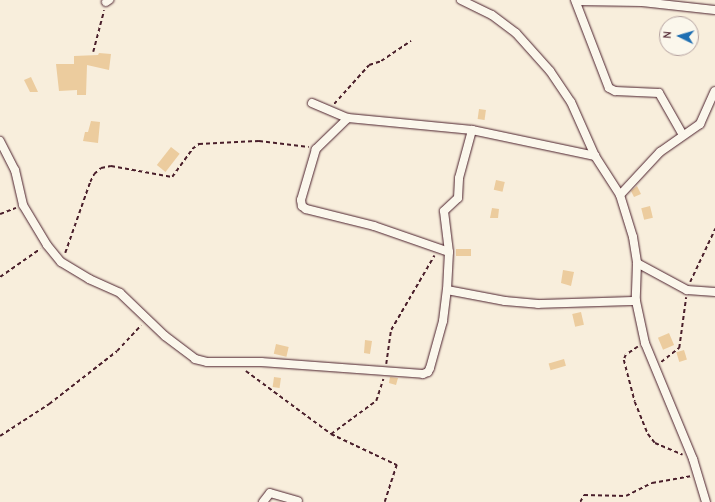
<!DOCTYPE html>
<style>
body{margin:0}
#map{position:relative;width:715px;height:502px;overflow:hidden;background:#f8eedc;font-family:"Comic Neue",sans-serif}
div>[style]{position:absolute}
[style*='--x']{left:calc(var(--x)*1px);top:calc(var(--y)*1px);width:calc(var(--w)*1px);rotate:calc(var(--a)*1deg)}
.building>*{inset:0;background:#eccc9e;transform-origin:0 0}
.path>*{height:1.5px;margin-top:-0.75px;transform-origin:0;background:repeating-linear-gradient(90deg,#4a1f2b 0 4px,transparent 0 7px)}
.roads{filter:drop-shadow(0 0 1px #4a1f2b) drop-shadow(0 0 1px #4a1f2b)}
.minor>*{height:8px;margin:-4px;padding:0 4px;transform-origin:4px;border-radius:4px;background:#fbf7ec}
span{translate:-50% -50%;white-space:nowrap;text-align:center;line-height:1.15;-webkit-text-stroke:3px #fbf7ec;paint-order:stroke}
.north{position:absolute;left:659px;top:16px;width:40px;height:40px;box-sizing:border-box;background:#fbf7ec;border:1px solid #b4a19f;border-radius:50%;rotate:275deg;font-size:11px;font-weight:700;line-height:16px;text-align:center;color:#4a1f2b}
.north::after{content:'';display:block;margin:auto;width:14px;height:18px;background:#1f6fb2;clip-path:polygon(50% 0,100% 100%,50% 72%,0 100%)}
</style>
<div id="map">
<div class="building">
<div style="clip-path:polygon(99px 53px,111px 54px,109px 70px,87px 65px,86px 95px,77px 95px,77px 90px,59px 91px,56px 64px,74px 64px,74px 56px,98px 55px)"></div>
<div style="clip-path:polygon(31px 77px,38px 92px,30px 92px,24px 80px)"></div>
<div style="left:479px;top:109px;width:7px;height:10px;rotate:8deg"></div>
<div style="clip-path:polygon(91px 121px,100px 122px,98px 143px,83px 141px,85px 132px,88px 132px)"></div>
<div style="left:171px;top:147px;width:11px;height:23px;rotate:38deg"></div>
<div style="left:496px;top:180px;width:9px;height:10px;rotate:13deg"></div>
<div style="clip-path:polygon(637px 186px,641px 194px,634px 197px,631px 191px)"></div>
<div style="left:650px;top:206px;width:12px;height:9px;rotate:76deg"></div>
<div style="clip-path:polygon(492px 208px,499px 209px,498px 218px,490px 218px)"></div>
<div style="left:456px;top:249px;width:15px;height:7px"></div>
<div style="clip-path:polygon(563px 270px,574px 272px,571px 286px,561px 283px)"></div>
<div style="left:581px;top:312px;width:13px;height:9px;rotate:77deg"></div>
<div style="left:669px;top:333px;width:13px;height:12px;rotate:67deg"></div>
<div style="clip-path:polygon(365px 340px,372px 341px,370px 354px,364px 353px)"></div>
<div style="left:276px;top:344px;width:13px;height:10px;rotate:13deg"></div>
<div style="left:684px;top:350px;width:10px;height:8px;rotate:73deg"></div>
<div style="left:564px;top:359px;width:7px;height:16px;rotate:74deg"></div>
<div style="left:274px;top:377px;width:7px;height:10px;rotate:8deg"></div>
<div style="clip-path:polygon(390px 377px,398px 378px,396px 385px,389px 383px)"></div>
</div>
<div class="path">
<div style="--x:93;--y:52;--w:43;--a:-75.3"></div>
<div style="--x:334;--y:104;--w:52;--a:-48.1"></div>
<div style="--x:369;--y:65;--w:13;--a:-18"></div>
<div style="--x:381;--y:61;--w:36;--a:-34"></div>
<div style="--x:0;--y:214;--w:17;--a:-21"></div>
<div style="--x:65;--y:253;--w:75;--a:-70.6"></div>
<div style="--x:90;--y:182;--w:9;--a:-63"></div>
<div style="--x:94;--y:174;--w:9;--a:-41"></div>
<div style="--x:101;--y:168;--w:10;--a:-11"></div>
<div style="--x:111;--y:166;--w:62;--a:10.2"></div>
<div style="--x:172;--y:177;--w:34;--a:-54"></div>
<div style="--x:192;--y:149;--w:9;--a:-36"></div>
<div style="--x:199;--y:144;--w:60;--a:-2.9"></div>
<div style="--x:259;--y:141;--w:50;--a:6.8"></div>
<div style="--x:0;--y:277;--w:49;--a:-35"></div>
<div style="--x:690;--y:282;--w:59;--a:-64.7"></div>
<div style="--x:638;--y:347;--w:14;--a:146"></div>
<div style="--x:626;--y:355;--w:5;--a:112"></div>
<div style="--x:624;--y:360;--w:43;--a:75.3"></div>
<div style="--x:635;--y:402;--w:35;--a:68"></div>
<div style="--x:648;--y:434;--w:11;--a:52"></div>
<div style="--x:655;--y:443;--w:30;--a:23"></div>
<div style="--x:661;--y:362;--w:23;--a:-38"></div>
<div style="--x:679;--y:348;--w:51;--a:-82.2"></div>
<div style="--x:386;--y:364;--w:34;--a:-82"></div>
<div style="--x:391;--y:330;--w:86;--a:-59.8"></div>
<div style="--x:246;--y:371;--w:106;--a:36.5"></div>
<div style="--x:331;--y:434;--w:73;--a:25.2"></div>
<div style="--x:397;--y:465;--w:39;--a:108"></div>
<div style="--x:331;--y:434;--w:56;--a:-36.3"></div>
<div style="--x:376;--y:401;--w:23;--a:-72"></div>
<div style="--x:0;--y:436;--w:59;--a:-33.1"></div>
<div style="--x:49;--y:404;--w:86;--a:-37.9"></div>
<div style="--x:117;--y:351;--w:35;--a:-47"></div>
<div style="--x:580;--y:502;--w:8;--a:-60"></div>
<div style="--x:584;--y:495;--w:42;--a:1.4"></div>
<div style="--x:626;--y:496;--w:29;--a:-27"></div>
<div style="--x:652;--y:483;--w:39;--a:-10"></div>
</div>
<div class="roads">
<div class="minor">
<div style="--x:461;--y:0;--w:34;--a:26"></div>
<div style="--x:492;--y:15;--w:30;--a:37"></div>
<div style="--x:516;--y:33;--w:51;--a:48.2"></div>
<div style="--x:550;--y:71;--w:37;--a:56"></div>
<div style="--x:571;--y:102;--w:59;--a:66"></div>
<div style="--x:595;--y:156;--w:46;--a:57.3"></div>
<div style="--x:620;--y:195;--w:44;--a:72.8"></div>
<div style="--x:633;--y:237;--w:26;--a:81"></div>
<div style="--x:637;--y:263;--w:38;--a:92"></div>
<div style="--x:636;--y:301;--w:43;--a:77.9"></div>
<div style="--x:645;--y:343;--w:126;--a:67.5"></div>
<div style="--x:693;--y:459;--w:45;--a:73.2"></div>
<div style="--x:575;--y:0;--w:94;--a:68.9"></div>
<div style="--x:609;--y:88;--w:7;--a:27"></div>
<div style="--x:615;--y:91;--w:44;--a:2.6"></div>
<div style="--x:659;--y:93;--w:48;--a:60.3"></div>
<div style="--x:576;--y:1;--w:66;--a:0.9"></div>
<div style="--x:642;--y:2;--w:73;--a:6.3"></div>
<div style="--x:106;--y:2;--w:4;--a:-34"></div>
<div style="--x:312;--y:103;--w:39;--a:23"></div>
<div style="--x:348;--y:118;--w:125;--a:5.5"></div>
<div style="--x:472;--y:130;--w:126;--a:11.9"></div>
<div style="--x:348;--y:118;--w:45;--a:135.9"></div>
<div style="--x:316;--y:149;--w:53;--a:106.4"></div>
<div style="--x:301;--y:200;--w:6;--a:81"></div>
<div style="--x:302;--y:206;--w:5;--a:37"></div>
<div style="--x:306;--y:209;--w:70;--a:14"></div>
<div style="--x:374;--y:226;--w:79;--a:19.1"></div>
<div style="--x:0;--y:141;--w:33;--a:63"></div>
<div style="--x:15;--y:170;--w:36;--a:77"></div>
<div style="--x:23;--y:205;--w:47;--a:59"></div>
<div style="--x:47;--y:245;--w:22;--a:51"></div>
<div style="--x:61;--y:262;--w:33;--a:31"></div>
<div style="--x:89;--y:279;--w:34;--a:24"></div>
<div style="--x:120;--y:293;--w:62;--a:43.7"></div>
<div style="--x:165;--y:336;--w:38;--a:37"></div>
<div style="--x:195;--y:359;--w:12;--a:14"></div>
<div style="--x:207;--y:362;--w:54;--a:0"></div>
<div style="--x:261;--y:362;--w:162;--a:4.2"></div>
<div style="--x:423;--y:374;--w:5;--a:-22"></div>
<div style="--x:428;--y:372;--w:4;--a:-63"></div>
<div style="--x:430;--y:368;--w:49;--a:-74.5"></div>
<div style="--x:443;--y:321;--w:31;--a:-83"></div>
<div style="--x:447;--y:290;--w:38;--a:-87"></div>
<div style="--x:449;--y:252;--w:41;--a:-97"></div>
<div style="--x:444;--y:211;--w:19;--a:-43"></div>
<div style="--x:458;--y:198;--w:20;--a:-87"></div>
<div style="--x:459;--y:178;--w:50;--a:-74.8"></div>
<div style="--x:620;--y:195;--w:59;--a:-47.1"></div>
<div style="--x:660;--y:152;--w:49;--a:-35"></div>
<div style="--x:700;--y:124;--w:36;--a:-66"></div>
<div style="--x:637;--y:263;--w:57;--a:28.4"></div>
<div style="--x:687;--y:290;--w:28;--a:4"></div>
<div style="--x:447;--y:290;--w:59;--a:10.7"></div>
<div style="--x:505;--y:301;--w:33;--a:5"></div>
<div style="--x:538;--y:304;--w:98;--a:-1.8"></div>
<div style="--x:263;--y:502;--w:11;--a:-52"></div>
<div style="--x:270;--y:493;--w:29;--a:16"></div>
</div>
</div>
<div class="north">N</div>
</div>
